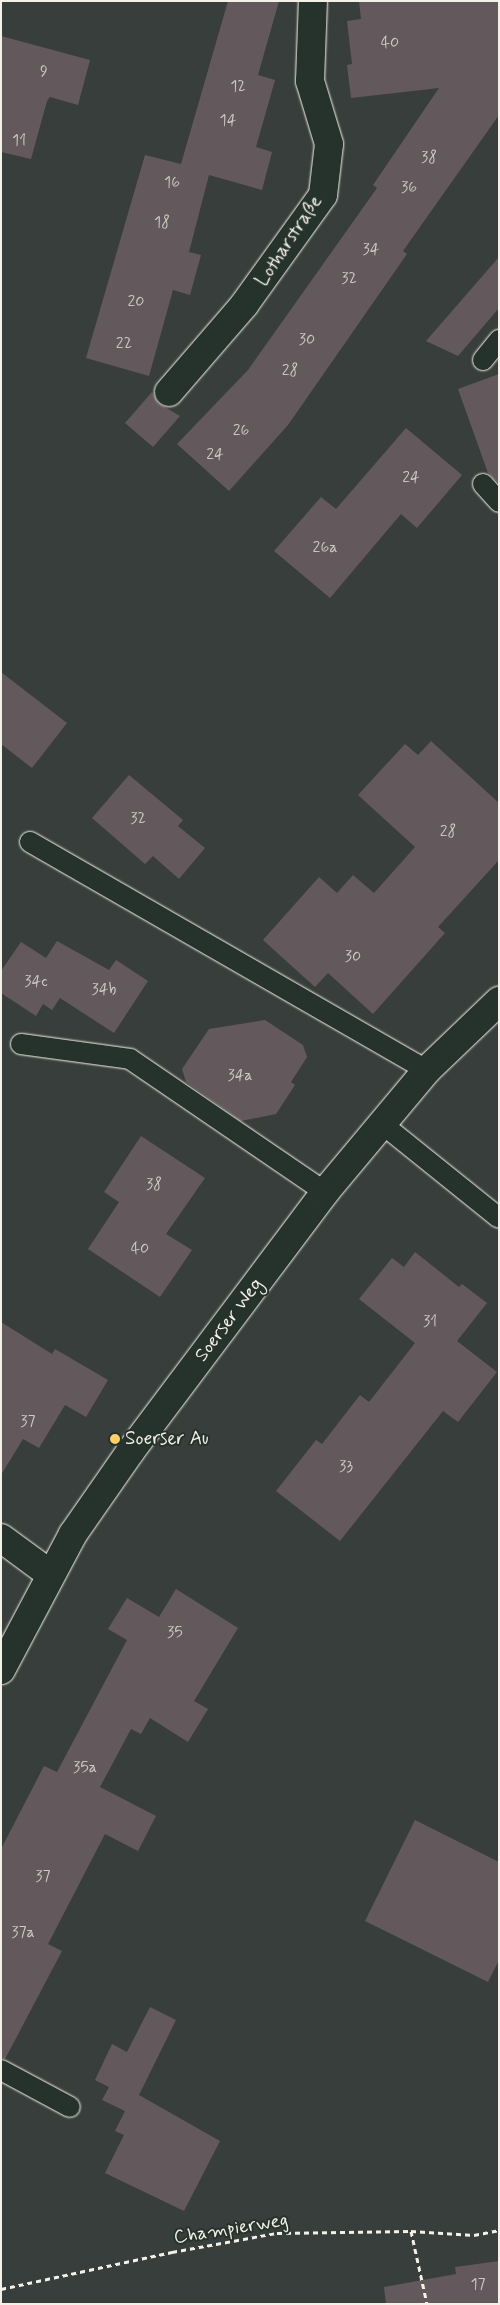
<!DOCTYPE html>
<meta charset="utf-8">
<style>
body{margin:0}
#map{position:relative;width:500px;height:2305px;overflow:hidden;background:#383e3b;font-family:Mynerve,sans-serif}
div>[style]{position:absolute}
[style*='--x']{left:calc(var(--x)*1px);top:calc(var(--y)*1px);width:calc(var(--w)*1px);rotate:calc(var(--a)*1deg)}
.building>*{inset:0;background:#63595d}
.path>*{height:3px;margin-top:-1.5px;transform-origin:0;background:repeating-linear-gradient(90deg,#f4f1e8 0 5px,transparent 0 9px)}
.roads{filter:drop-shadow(0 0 1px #f4f1e8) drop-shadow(0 0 1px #f4f1e8)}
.service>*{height:20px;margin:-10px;padding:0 10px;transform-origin:10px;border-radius:10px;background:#26332d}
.minor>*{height:28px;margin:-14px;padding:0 14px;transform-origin:14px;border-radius:14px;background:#26332d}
.tertiary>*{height:28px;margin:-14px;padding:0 14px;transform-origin:14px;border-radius:14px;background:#26332d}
.dots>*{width:14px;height:14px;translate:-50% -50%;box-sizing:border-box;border:2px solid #26332d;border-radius:50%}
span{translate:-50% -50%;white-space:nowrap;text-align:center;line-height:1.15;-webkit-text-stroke:4px #26332d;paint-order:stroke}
.number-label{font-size:16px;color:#d0cbc5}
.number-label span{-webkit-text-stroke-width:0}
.street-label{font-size:19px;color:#f4f1e8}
.poi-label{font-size:19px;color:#f4f1e8}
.left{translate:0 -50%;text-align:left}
.frame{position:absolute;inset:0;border:2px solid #f4f1e8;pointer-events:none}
</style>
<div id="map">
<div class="building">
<div style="clip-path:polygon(228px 1px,279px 1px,258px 75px,275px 80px,256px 147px,272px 152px,262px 190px,209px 175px,189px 252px,201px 255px,190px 295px,173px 290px,149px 376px,86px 358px,145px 155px,181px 164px)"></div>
<div style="clip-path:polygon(359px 1px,499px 1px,499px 115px,403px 251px,407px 254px,288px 425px,229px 491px,177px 444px,248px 370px,377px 188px,373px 185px,439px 88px,351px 98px,347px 65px,352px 64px,347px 21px,361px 19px)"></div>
<div style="clip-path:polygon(1px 36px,90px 60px,78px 105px,50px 97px,47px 101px,31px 159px,1px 152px)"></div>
<div style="clip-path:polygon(499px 257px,499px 308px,458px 356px,426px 341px)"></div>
<div style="clip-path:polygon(499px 374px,499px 484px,488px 473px,458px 389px)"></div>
<div style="clip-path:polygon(152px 392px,158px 403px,180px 416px,153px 447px,125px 423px)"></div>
<div style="clip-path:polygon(406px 428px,462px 475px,417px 528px,401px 514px,330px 598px,274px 551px,321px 497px,336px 509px)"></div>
<div style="clip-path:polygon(1px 672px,67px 723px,32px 768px,1px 744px)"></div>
<div style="clip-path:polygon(431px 741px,499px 803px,499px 860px,438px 927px,445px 933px,373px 1014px,328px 973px,315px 987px,263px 940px,319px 877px,337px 893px,353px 875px,374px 893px,415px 847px,358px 795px,405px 744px,418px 755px)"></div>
<div style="clip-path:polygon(129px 775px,183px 820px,178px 826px,205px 848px,179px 879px,153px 856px,145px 864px,92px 818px)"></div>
<div style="clip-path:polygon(57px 941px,109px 970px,116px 960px,148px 981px,114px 1033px,60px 998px,52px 1010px,43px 1004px,36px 1016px,1px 993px,1px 971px,21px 942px,46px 958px)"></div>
<div style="clip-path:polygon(265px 1020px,303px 1045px,307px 1057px,291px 1082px,295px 1085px,276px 1114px,241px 1121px,186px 1082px,182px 1069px,209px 1029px)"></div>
<div style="clip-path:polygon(141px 1136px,205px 1178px,166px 1234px,192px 1250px,160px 1297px,88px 1249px,119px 1202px,104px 1192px)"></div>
<div style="clip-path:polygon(415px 1252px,459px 1287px,462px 1284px,487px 1303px,457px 1341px,497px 1372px,458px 1422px,443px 1411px,340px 1541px,276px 1491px,316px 1440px,322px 1444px,360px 1395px,369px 1402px,415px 1343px,359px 1299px,392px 1258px,404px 1267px)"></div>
<div style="clip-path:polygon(1px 1322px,52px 1354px,55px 1349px,108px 1380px,86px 1417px,65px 1405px,39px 1448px,23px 1439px,1px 1475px)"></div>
<div style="clip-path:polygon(176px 1589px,238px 1628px,194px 1701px,208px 1709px,188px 1742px,150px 1718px,141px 1734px,131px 1729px,100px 1787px,156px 1816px,138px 1851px,105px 1834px,48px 1944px,62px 1951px,5px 2059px,1px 2058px,1px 1849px,44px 1766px,57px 1772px,127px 1640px,108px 1629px,127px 1598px,159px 1617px)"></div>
<div style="clip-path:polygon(415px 1820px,499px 1862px,499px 1960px,488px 1982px,365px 1921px)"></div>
<div style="clip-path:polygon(150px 2007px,176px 2020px,139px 2095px,220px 2141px,184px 2211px,105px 2173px,124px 2135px,115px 2131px,125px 2111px,102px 2100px,109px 2087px,95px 2080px,112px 2044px,127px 2052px)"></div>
<div style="clip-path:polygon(499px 2261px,499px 2304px,386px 2304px,384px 2287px,456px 2274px,455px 2267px)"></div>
</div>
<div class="path">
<div style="--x:411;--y:2231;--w:75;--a:77.6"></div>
<div style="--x:1;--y:2289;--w:175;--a:-12.2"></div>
<div style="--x:172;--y:2252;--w:107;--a:-10.3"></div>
<div style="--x:277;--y:2233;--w:134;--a:-0.9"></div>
<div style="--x:411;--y:2231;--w:63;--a:3.6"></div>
<div style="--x:474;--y:2235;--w:25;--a:-11"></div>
</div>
<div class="roads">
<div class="service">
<div style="--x:483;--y:360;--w:26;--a:-51"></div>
<div style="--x:483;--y:484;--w:24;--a:48"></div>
<div style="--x:30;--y:842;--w:458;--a:29.9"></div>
<div style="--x:21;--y:1044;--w:110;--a:7.8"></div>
<div style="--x:130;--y:1059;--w:236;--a:34.3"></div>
<div style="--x:381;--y:1123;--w:151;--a:38.8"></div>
<div style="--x:1;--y:2070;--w:78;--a:28.2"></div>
</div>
<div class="minor">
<div style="--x:169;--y:392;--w:115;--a:-49.2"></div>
<div style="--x:244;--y:305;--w:135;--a:-54.3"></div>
<div style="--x:323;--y:195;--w:51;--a:-83.3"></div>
<div style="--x:329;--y:144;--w:66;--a:-106.8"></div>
<div style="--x:310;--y:81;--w:80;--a:-87.9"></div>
<div style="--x:1;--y:1538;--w:61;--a:36.3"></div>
</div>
<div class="tertiary">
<div style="--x:1;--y:1670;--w:154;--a:-62.1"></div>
<div style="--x:73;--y:1534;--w:100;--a:-55.2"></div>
<div style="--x:130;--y:1452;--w:325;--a:-53.1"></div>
<div style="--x:325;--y:1192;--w:159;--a:-50.1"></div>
<div style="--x:427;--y:1070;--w:100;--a:-43.8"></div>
</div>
</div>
<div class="dots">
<div style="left:115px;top:1439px;background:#ffd166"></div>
</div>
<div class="number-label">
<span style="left:390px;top:43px">40</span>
<span style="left:44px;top:72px">9</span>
<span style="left:238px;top:87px">12</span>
<span style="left:228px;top:121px">14</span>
<span style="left:19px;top:141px">11</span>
<span style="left:429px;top:158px">38</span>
<span style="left:172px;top:183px">16</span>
<span style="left:409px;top:188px">36</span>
<span style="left:162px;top:223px">18</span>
<span style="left:371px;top:250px">34</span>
<span style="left:349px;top:279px">32</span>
<span style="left:136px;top:302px">20</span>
<span style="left:307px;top:340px">30</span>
<span style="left:124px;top:344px">22</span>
<span style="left:290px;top:371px">28</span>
<span style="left:241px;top:431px">26</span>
<span style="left:215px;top:455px">24</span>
<span style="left:411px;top:478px">24</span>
<span style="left:325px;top:548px">26a</span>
<span style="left:138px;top:819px">32</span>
<span style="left:448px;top:832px">28</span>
<span style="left:353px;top:957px">30</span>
<span style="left:36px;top:982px">34c</span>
<span style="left:104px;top:990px">34b</span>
<span style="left:240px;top:1076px">34a</span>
<span style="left:154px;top:1185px">38</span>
<span style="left:140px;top:1249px">40</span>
<span style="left:430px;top:1322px">31</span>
<span style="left:28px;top:1422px">37</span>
<span style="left:346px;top:1467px">33</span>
<span style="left:175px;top:1633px">35</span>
<span style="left:85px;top:1768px">35a</span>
<span style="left:43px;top:1877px">37</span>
<span style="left:23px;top:1933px">37a</span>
<span style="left:478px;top:2285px">17</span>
</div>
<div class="street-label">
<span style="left:289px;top:241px;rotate:-56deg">Lotharstraße</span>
<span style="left:229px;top:1320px;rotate:-53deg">Soerser Weg</span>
<span style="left:231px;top:2229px;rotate:-9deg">Champierweg</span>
</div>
<div class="poi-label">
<span class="left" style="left:125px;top:1439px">Soerser Au</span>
</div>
<div class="frame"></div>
</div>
